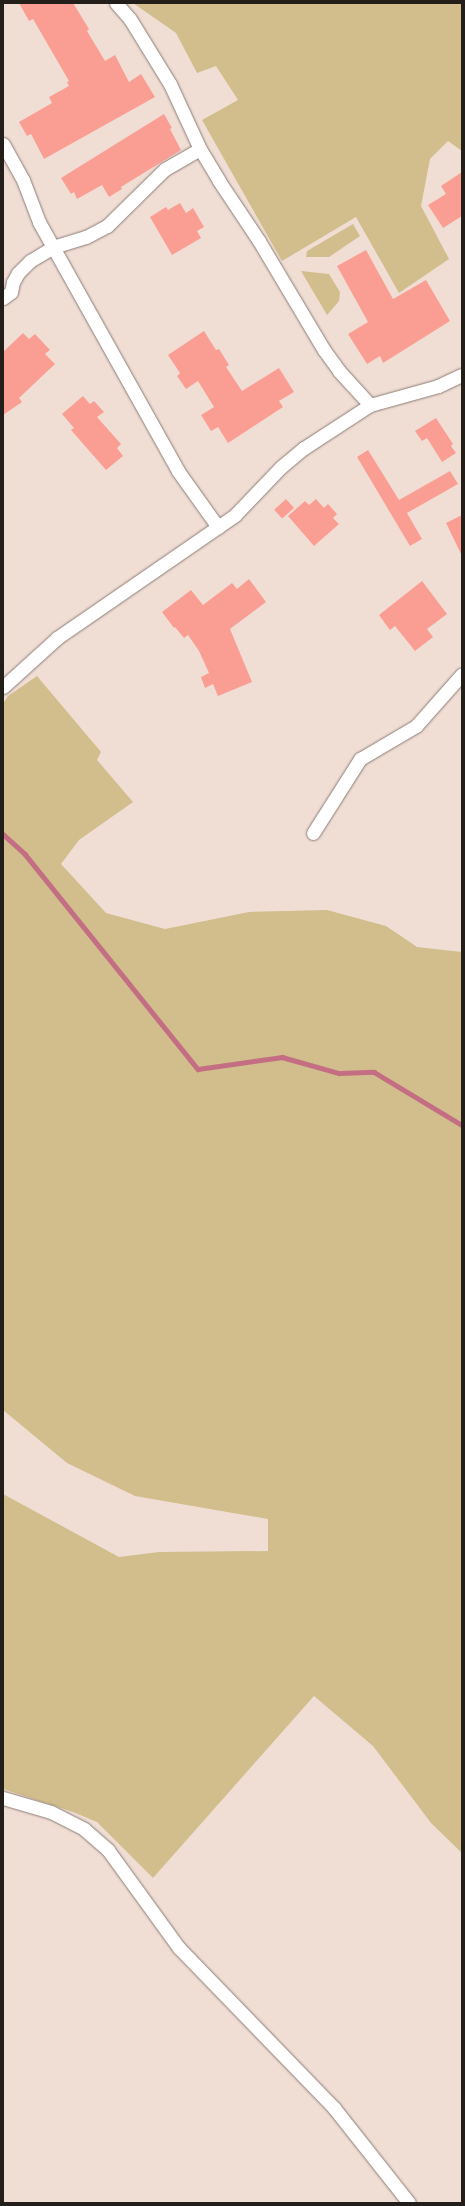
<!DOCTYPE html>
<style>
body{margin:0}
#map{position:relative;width:465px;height:2206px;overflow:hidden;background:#f0ded5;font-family:"Nunito Sans",sans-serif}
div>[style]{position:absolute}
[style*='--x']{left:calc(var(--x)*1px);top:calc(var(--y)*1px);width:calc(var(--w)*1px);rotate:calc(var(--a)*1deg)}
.green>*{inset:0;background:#d1be8c}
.stream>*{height:4.5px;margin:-2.25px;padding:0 2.25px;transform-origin:2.25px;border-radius:2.25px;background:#c46e83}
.building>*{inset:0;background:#fa9e94;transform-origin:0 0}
.roads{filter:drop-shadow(0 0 1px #8d7d75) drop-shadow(0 0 1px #8d7d75)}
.street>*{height:13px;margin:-6.5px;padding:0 6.5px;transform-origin:6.5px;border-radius:6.5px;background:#fff}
span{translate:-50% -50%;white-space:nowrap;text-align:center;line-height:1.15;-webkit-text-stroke:3px #fdebe2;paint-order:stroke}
.frame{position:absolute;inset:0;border:4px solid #241e1b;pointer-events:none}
</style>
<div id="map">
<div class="green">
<div style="clip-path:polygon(133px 3px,462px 3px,462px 151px,448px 141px,430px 159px,421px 206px,449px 259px,399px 293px,356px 217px,282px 261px,202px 120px,238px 100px,216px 66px,197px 73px,176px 33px)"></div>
<div style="clip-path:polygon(353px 224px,360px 236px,329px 257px,306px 257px,307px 251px)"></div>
<div style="clip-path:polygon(301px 271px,329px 274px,340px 292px,339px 301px,327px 315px)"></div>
<div style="clip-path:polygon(37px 676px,101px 752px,97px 760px,133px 802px,79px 840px,61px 864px,106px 913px,165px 929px,249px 912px,327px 910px,386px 926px,417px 947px,462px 952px,462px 1853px,431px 1823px,373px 1746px,314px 1696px,153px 1878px,97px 1822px,73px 1812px,3px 1789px,3px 1494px,119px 1557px,159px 1552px,268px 1551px,268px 1519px,135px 1496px,67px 1463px,3px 1410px,3px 704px,8px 696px)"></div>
</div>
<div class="stream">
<div style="--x:3;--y:834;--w:30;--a:42"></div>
<div style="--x:25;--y:854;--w:276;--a:51.2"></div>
<div style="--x:198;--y:1069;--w:85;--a:-8.1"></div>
<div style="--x:282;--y:1057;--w:59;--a:15.7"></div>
<div style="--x:339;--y:1073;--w:35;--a:-2"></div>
<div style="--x:374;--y:1072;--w:103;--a:31.1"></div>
</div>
<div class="building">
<div style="clip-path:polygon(19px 3px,73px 3px,89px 29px,87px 31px,105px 61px,115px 55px,129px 82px,141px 74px,155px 97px,44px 159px,31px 134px,27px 136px,19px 122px,52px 103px,49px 97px,69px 86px,67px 82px,69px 81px,33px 19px,29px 21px)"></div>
<div style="clip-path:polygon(164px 114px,172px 128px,170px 129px,181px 150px,121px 187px,122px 189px,109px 197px,102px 185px,77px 199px,74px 192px,71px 194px,61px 178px)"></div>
<div style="clip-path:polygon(462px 172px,462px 216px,443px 228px,428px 205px,446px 194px,441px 186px)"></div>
<div style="clip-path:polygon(180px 203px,186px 213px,193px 208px,204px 227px,197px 231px,201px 238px,172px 255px,150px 217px,166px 207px,168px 210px)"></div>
<div style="clip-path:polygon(366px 250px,393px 299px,426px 280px,450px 321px,383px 363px,380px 356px,367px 364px,348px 334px,368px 322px,337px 266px)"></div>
<div style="clip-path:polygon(204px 331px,216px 350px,219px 349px,229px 365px,226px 367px,242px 391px,279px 368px,294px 392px,279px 401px,283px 407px,228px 443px,218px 427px,211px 431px,201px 415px,214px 407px,198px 381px,186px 389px,177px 376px,180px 373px,168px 355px)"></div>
<div style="clip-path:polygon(23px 333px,29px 339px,35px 334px,50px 350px,45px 354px,55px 364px,19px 398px,22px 402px,3px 415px,3px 352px)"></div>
<div style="clip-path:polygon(83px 396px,90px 404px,94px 401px,104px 412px,97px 417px,121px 444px,117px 448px,123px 456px,106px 470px,71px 430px,74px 428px,62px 414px)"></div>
<div style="clip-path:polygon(436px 418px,453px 444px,451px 446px,456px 453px,442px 462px,427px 438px,422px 441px,415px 431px)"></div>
<div style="clip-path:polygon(368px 450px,399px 500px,450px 471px,458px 484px,407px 513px,422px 539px,410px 546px,357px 457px)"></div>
<div style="left:286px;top:499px;width:12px;height:16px;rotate:48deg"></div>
<div style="clip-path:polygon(316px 499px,324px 508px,328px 504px,337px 514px,333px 518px,339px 524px,314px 546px,288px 516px,305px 501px,309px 505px)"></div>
<div style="clip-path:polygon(462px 515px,462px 556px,446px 523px)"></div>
<div style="clip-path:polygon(249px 579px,266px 602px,230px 629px,252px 682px,218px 696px,213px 684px,205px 688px,201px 677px,209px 673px,199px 651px,188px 635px,184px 638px,175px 627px,174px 628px,162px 612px,191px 590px,203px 605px,232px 583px,237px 589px)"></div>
<div style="clip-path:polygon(422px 581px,447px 614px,427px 629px,433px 637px,415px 651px,395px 626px,390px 630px,379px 615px)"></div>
</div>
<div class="roads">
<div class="street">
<div style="--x:116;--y:3;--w:21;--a:49"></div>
<div style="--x:130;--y:19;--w:76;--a:58.4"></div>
<div style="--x:170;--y:84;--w:72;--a:65.2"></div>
<div style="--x:200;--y:149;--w:37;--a:59"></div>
<div style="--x:219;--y:181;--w:72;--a:56.3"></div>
<div style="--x:259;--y:241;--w:127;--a:59.2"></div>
<div style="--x:324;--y:350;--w:26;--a:54"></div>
<div style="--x:339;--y:371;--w:46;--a:47.6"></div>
<div style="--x:3;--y:144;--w:41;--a:60.9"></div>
<div style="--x:23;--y:180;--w:45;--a:69.1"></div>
<div style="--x:39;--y:222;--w:285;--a:60.8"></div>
<div style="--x:178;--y:471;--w:69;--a:54.5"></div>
<div style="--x:3;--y:298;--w:10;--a:-37"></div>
<div style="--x:11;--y:292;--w:10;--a:-79"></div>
<div style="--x:13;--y:282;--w:10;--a:-61"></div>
<div style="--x:18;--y:273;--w:17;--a:-45"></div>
<div style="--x:30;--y:261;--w:27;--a:-31"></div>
<div style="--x:53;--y:247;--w:34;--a:-17"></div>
<div style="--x:86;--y:237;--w:24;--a:-28"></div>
<div style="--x:107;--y:226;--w:81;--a:-44.5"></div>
<div style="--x:165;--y:169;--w:40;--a:-29.7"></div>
<div style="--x:3;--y:687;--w:73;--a:-42.2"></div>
<div style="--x:57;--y:638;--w:216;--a:-34.6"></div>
<div style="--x:235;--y:515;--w:66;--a:-46.2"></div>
<div style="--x:281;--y:467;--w:30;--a:-40"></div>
<div style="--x:304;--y:448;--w:79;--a:-33.1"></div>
<div style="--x:370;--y:405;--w:71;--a:-15.6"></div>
<div style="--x:438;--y:386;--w:26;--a:-25"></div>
<div style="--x:313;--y:833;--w:88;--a:-57.6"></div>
<div style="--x:360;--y:759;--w:65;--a:-30.5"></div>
<div style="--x:416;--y:726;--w:69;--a:-48.5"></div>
<div style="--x:3;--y:1798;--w:50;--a:16.3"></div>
<div style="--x:51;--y:1812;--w:37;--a:27"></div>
<div style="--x:84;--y:1829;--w:32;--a:41"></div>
<div style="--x:108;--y:1850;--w:121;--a:54.1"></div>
<div style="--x:179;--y:1948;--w:223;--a:45.9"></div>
<div style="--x:334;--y:2108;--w:121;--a:51.7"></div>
</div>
</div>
<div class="frame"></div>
</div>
